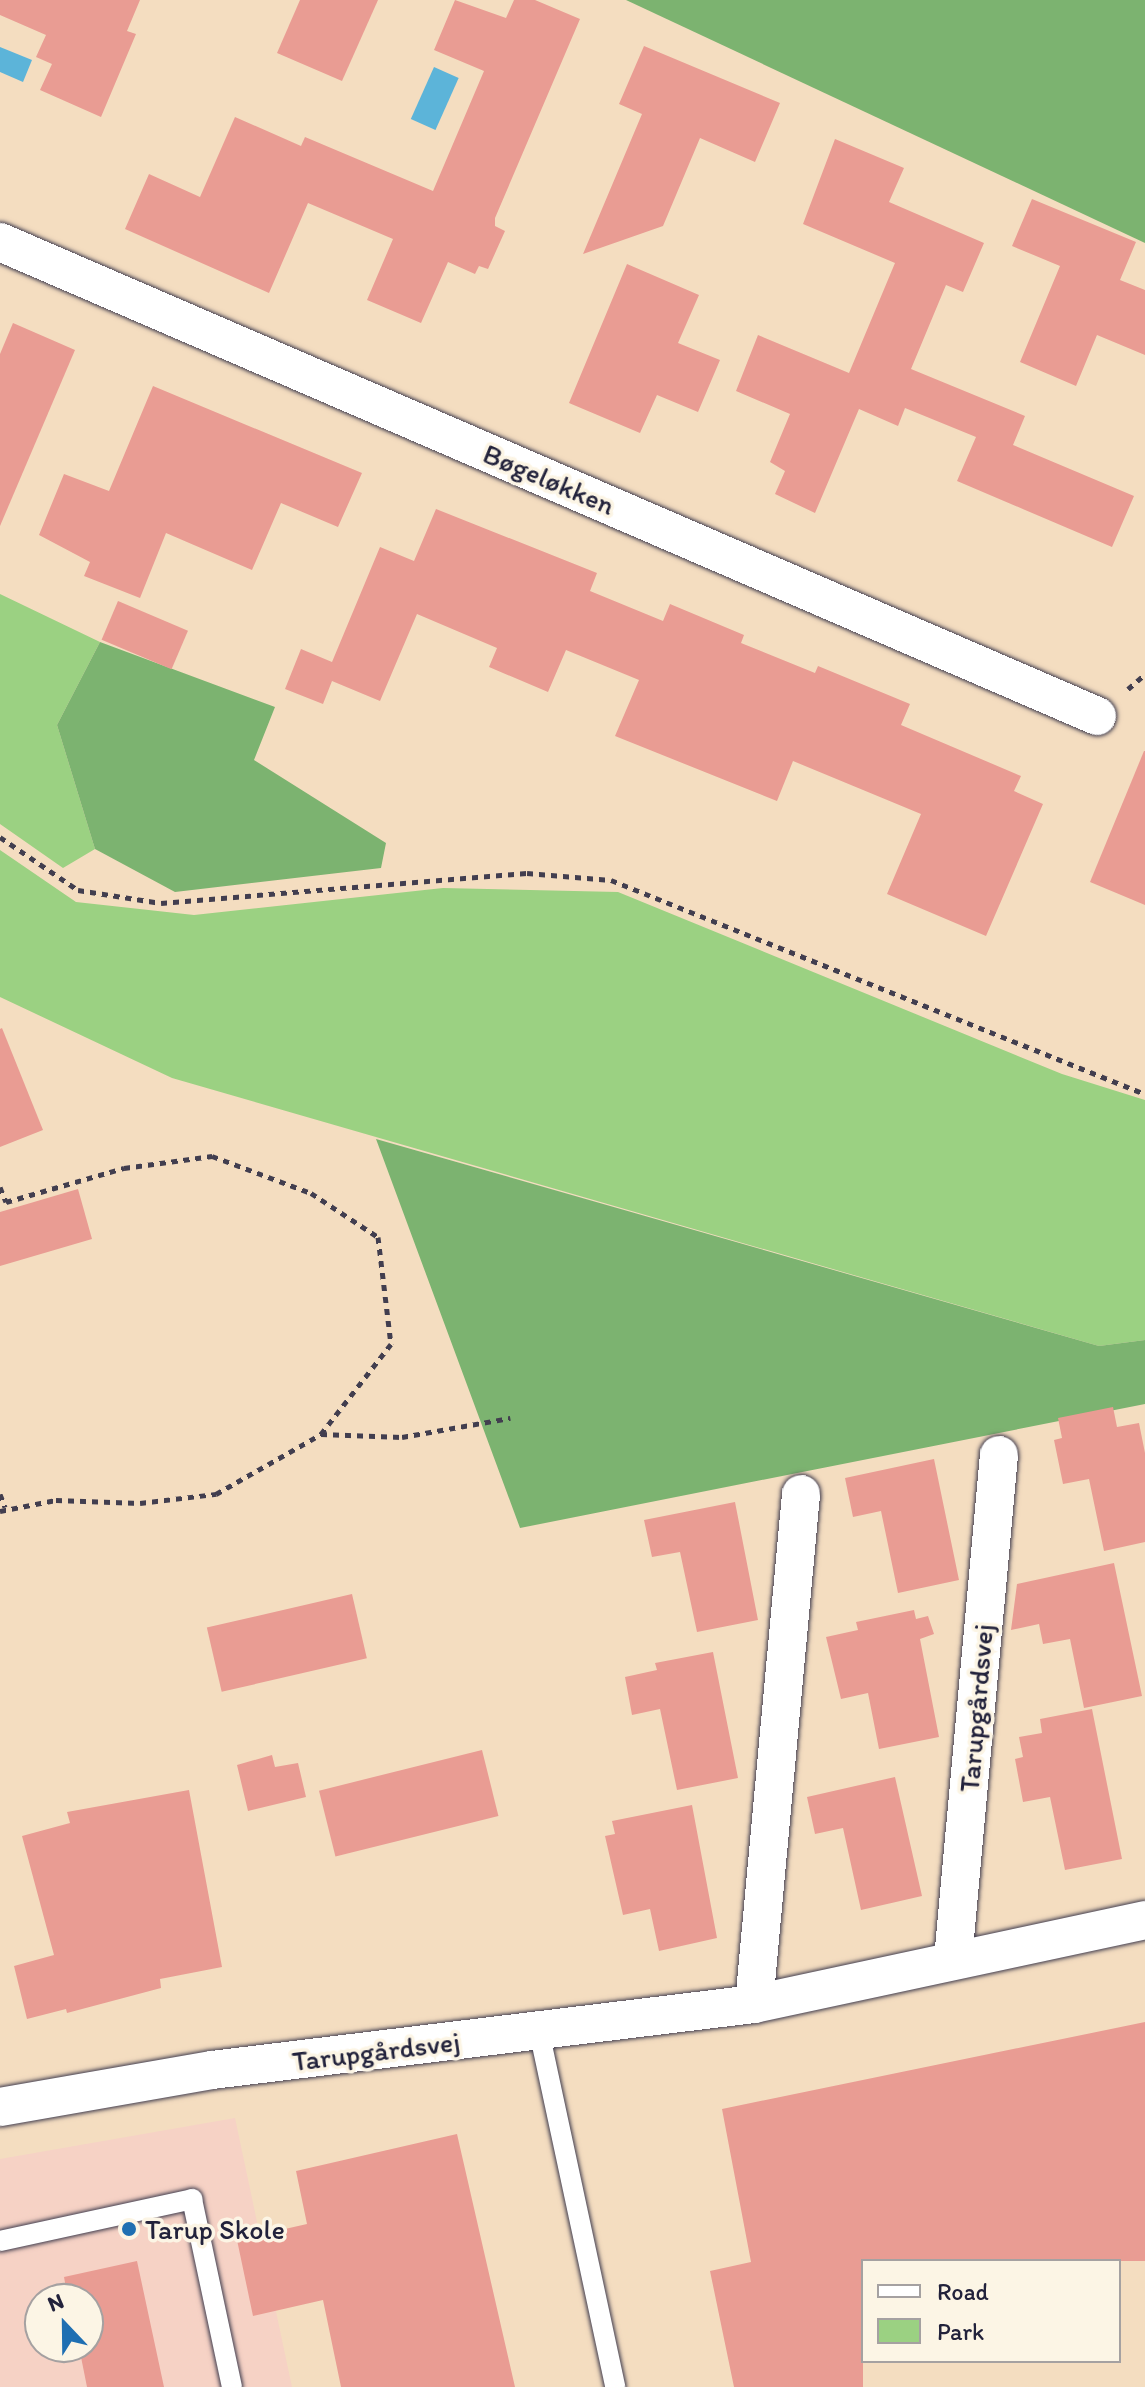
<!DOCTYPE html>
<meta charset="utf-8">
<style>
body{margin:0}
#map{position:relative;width:1145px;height:2387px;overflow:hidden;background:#f4ddc0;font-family:Itim,sans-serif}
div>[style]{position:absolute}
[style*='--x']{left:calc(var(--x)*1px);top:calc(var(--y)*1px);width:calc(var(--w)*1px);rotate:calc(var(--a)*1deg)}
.built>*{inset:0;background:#f6d2c5}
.green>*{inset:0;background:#9bd182}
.forest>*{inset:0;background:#7cb370}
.water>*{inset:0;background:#5cb4d9;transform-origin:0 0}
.building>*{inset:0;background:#e99c93;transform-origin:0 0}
.path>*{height:5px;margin-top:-2.5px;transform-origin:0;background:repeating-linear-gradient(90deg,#423e4f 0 6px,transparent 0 12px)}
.roads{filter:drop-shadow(0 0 2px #423e4f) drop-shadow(0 0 2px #423e4f)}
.lane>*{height:20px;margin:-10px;padding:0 10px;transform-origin:10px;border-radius:10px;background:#fff}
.street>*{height:38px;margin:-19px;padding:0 19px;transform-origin:19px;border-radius:19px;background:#fff}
.dots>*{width:22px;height:22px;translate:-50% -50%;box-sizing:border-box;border:4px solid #fcf5e5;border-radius:50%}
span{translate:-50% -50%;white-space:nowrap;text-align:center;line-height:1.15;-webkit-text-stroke:7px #fcf5e5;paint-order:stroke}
.street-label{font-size:28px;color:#22223b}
.poi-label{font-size:28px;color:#22223b}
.left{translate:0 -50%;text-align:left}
.legend{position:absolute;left:861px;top:2259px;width:260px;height:104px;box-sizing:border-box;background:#fcf5e5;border:2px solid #a5a1a1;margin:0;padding:10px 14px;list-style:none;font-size:24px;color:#22223b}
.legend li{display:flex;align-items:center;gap:16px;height:40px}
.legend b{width:40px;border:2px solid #a5a1a1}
.north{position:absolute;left:24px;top:2283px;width:80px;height:80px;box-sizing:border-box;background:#fcf5e5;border:2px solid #a5a1a1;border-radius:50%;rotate:338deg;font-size:22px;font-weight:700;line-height:32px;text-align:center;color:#22223b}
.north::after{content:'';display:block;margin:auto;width:28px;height:36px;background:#1f6fb2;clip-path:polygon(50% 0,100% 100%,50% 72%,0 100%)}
</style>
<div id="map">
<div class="built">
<div style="clip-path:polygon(evenodd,235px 2118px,292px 2387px,0 2387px,0 2159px,235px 2118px,40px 2299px,88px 2299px,88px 2347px,40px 2347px,40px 2299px)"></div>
</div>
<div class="green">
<div style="clip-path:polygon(0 594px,100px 642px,57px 725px,95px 849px,63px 868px,0 824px)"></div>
<div style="clip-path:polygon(0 850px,76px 902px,194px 915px,443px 888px,618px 892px,1062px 1074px,1145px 1100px,1145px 1340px,1099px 1346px,172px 1078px,0 997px)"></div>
</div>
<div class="forest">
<div style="clip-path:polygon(626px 0,1145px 0,1145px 243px)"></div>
<div style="clip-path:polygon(100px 642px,275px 707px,254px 760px,386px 843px,381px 868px,175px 892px,95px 849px,57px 725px)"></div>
<div style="clip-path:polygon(376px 1139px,1099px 1346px,1145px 1340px,1145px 1404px,520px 1528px)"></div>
</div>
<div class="water">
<div style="clip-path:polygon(0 47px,32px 60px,23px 82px,0 72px)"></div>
<div style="left:434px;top:67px;width:27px;height:57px;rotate:24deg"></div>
</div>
<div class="building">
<div style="clip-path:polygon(0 0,140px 0,127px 31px,136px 34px,101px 117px,40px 90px,52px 64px,36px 57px,46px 35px,0 15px)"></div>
<div style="clip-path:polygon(300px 0,378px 0,342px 81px,277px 53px)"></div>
<div style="clip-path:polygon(455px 0,506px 18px,514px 0,535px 0,580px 19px,495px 218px,495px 226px,505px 231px,488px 269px,479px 266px,475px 274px,448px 262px,421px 323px,367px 300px,393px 239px,308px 203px,269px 293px,125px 229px,149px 174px,200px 197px,235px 117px,301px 146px,305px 137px,433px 191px,484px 71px,434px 50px)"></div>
<div style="clip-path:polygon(644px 46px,780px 103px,755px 162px,700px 138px,663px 226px,583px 254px,642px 114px,619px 104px)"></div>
<div style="clip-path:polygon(835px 139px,904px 168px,889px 202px,984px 243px,963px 292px,946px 285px,911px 369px,1025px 416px,1013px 445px,1134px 496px,1112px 547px,957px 481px,976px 437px,905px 408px,898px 426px,859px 409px,815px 513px,775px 494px,785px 471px,770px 462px,790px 414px,736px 391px,758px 335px,849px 373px,895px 263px,803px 224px)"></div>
<div style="clip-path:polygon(1032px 199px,1136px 242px,1120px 280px,1145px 290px,1145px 355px,1097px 335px,1076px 386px,1020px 362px,1060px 266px,1012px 246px)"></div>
<div style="clip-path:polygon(627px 264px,699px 295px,678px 343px,720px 360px,698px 412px,657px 395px,640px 433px,569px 403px)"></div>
<div style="clip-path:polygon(13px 323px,75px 350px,0 526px,0 354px)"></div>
<div style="clip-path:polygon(153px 386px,362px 473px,338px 527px,281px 503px,252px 570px,166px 533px,140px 598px,84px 576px,90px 562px,39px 535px,64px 474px,109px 491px)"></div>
<div style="clip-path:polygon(436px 509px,597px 573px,590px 591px,663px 621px,670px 604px,744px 635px,741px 643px,815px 673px,818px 666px,910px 704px,901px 725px,1021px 776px,1014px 791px,1043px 804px,986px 936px,887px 894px,921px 814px,793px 761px,777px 801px,615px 736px,639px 680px,566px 650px,548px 692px,489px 667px,497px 648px,417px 614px,380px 701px,332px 681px,323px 704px,285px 689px,301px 649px,332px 662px,380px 547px,414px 561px)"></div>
<div style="left:118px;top:601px;width:76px;height:42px;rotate:23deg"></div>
<div style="clip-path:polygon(1144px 751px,1145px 751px,1145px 905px,1090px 882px)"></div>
<div style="clip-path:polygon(2px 1028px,43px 1130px,0 1147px,0 1029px)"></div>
<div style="clip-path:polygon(78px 1189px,92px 1239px,0 1266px,0 1212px)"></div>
<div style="clip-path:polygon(1113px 1407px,1117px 1427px,1139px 1423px,1145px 1453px,1145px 1542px,1104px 1551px,1089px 1479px,1063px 1484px,1054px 1440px,1062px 1438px,1058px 1418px)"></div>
<div style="clip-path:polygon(934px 1459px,959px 1580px,898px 1593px,881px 1511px,853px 1517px,845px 1478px)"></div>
<div style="clip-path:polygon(735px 1502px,758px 1620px,697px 1632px,680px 1552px,652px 1557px,644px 1520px)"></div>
<div style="clip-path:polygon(1114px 1563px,1142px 1696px,1084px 1708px,1070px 1639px,1043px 1644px,1039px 1624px,1011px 1630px,1017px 1584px)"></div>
<div style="left:352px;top:1594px;width:66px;height:149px;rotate:77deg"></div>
<div style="clip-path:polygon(914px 1610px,916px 1619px,928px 1616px,934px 1634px,920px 1639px,939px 1737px,879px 1749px,868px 1693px,841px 1699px,826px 1637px,858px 1630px,856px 1622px)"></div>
<div style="clip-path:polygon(713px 1652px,738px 1778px,677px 1790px,660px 1709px,632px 1715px,625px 1677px,657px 1670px,655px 1663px)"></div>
<div style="clip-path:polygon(1092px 1709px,1122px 1859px,1065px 1870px,1050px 1797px,1023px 1802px,1015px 1759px,1023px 1757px,1019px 1737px,1042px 1733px,1040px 1719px)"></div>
<div style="left:482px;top:1750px;width:68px;height:168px;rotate:76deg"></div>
<div style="clip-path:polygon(272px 1755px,275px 1767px,298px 1763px,306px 1797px,248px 1811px,237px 1765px)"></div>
<div style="clip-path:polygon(895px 1777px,922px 1896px,861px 1910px,843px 1828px,815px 1834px,807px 1797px)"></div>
<div style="clip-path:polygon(189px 1790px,222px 1967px,160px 1979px,161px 1988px,67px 2013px,66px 2009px,27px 2019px,14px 1966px,54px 1955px,22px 1836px,70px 1823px,67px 1812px)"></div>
<div style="clip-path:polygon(692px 1805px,717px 1938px,659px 1951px,650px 1909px,623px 1915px,605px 1836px,615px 1834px,612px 1821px)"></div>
<div style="clip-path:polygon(1145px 2022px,1145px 2261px,863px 2261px,863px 2387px,734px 2387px,710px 2271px,751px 2262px,722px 2109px)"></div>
<div style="clip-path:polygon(457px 2134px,515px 2387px,341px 2387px,323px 2300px,253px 2316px,237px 2240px,307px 2224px,296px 2171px)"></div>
<div style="clip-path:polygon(137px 2261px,164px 2387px,87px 2387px,79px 2347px,88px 2347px,88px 2299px,68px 2299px,64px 2277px)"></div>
</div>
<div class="path">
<div style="--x:1128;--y:689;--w:23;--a:-41"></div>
<div style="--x:0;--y:837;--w:94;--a:34.2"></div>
<div style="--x:78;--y:890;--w:84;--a:8.9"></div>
<div style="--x:161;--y:903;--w:367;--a:-4.7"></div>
<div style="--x:527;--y:873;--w:84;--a:4.8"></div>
<div style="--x:611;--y:880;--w:575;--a:21.84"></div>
<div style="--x:0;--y:1187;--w:16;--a:68"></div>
<div style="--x:6;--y:1202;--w:123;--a:-16.1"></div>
<div style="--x:124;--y:1168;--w:89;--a:-7.8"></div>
<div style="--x:212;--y:1156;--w:106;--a:20.5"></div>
<div style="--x:311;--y:1193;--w:80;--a:33.3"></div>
<div style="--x:378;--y:1237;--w:108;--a:83.1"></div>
<div style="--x:391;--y:1344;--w:114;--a:127.9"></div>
<div style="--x:0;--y:1494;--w:14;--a:69"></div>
<div style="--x:0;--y:1511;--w:57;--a:-11.1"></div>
<div style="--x:56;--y:1500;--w:84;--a:2"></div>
<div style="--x:140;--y:1503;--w:77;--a:-6.8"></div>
<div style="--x:216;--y:1494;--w:121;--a:-29.7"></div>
<div style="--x:321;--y:1434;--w:81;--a:2.1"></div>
<div style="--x:402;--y:1437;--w:110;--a:-10"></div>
</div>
<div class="roads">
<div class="lane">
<div style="--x:539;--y:2031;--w:364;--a:77.9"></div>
<div style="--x:0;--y:2241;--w:197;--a:-12.3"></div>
<div style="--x:192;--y:2199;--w:192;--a:78"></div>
</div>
<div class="street">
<div style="--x:0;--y:242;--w:1195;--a:23.37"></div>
<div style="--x:953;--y:1960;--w:507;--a:-84.8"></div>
<div style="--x:754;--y:2004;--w:512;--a:-84.73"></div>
<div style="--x:0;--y:2107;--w:215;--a:-9.9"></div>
<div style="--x:212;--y:2070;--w:546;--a:-6.94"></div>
<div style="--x:754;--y:2004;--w:400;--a:-12.1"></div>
</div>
</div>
<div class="dots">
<div style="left:129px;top:2229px;background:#1f6fb2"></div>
</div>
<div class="street-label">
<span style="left:549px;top:479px;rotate:23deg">Bøgeløkken</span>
<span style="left:976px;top:1708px;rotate:-85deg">Tarupgårdsvej</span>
<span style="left:376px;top:2051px;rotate:-7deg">Tarupgårdsvej</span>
</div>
<div class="poi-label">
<span class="left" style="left:145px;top:2229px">Tarup Skole</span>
</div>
<ul class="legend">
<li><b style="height:10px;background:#fff"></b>Road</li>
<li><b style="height:22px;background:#9bd182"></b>Park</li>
</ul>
<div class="north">N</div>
</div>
